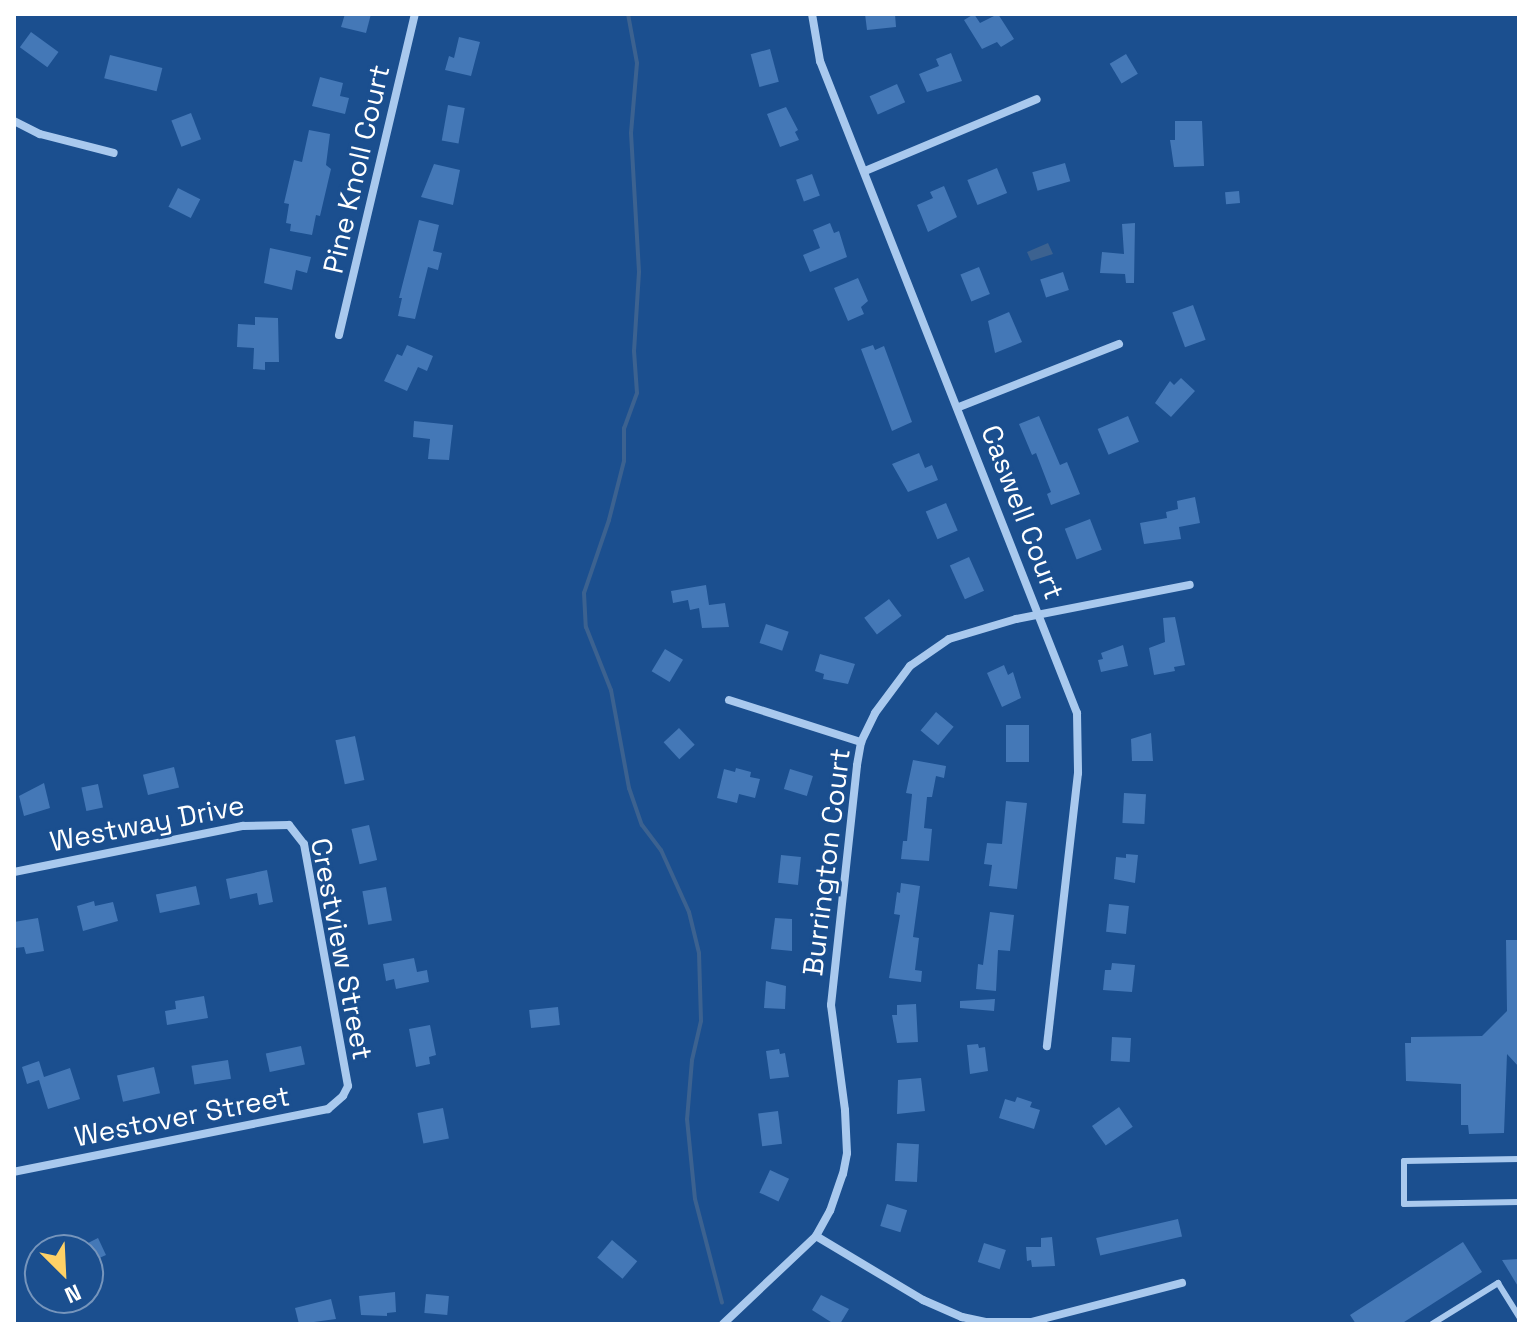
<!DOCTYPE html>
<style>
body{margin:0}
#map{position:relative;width:1533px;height:1338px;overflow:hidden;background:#1b4f8f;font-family:"Space Grotesk",sans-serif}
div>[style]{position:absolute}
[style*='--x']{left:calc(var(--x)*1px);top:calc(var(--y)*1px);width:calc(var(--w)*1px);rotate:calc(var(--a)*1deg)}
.water>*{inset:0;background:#3c6290}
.stream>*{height:4px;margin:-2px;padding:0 2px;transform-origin:2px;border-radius:2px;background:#3c6290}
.building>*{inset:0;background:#4478b7;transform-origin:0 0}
.service>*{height:6px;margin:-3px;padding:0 3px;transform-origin:3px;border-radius:3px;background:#a9c9ee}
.minor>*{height:8px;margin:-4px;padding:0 4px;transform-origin:4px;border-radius:4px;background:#a9c9ee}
span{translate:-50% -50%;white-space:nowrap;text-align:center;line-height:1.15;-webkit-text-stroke:6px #1b4f8f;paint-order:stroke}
.street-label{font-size:28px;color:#fff}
.frame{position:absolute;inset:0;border:16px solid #fff;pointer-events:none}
.north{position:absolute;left:24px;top:1234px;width:80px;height:80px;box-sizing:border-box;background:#1b4f8f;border:2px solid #7695bc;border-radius:50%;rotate:156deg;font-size:22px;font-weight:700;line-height:32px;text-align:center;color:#fff}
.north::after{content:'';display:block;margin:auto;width:28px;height:36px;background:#ffd166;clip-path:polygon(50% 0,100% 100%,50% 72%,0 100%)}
</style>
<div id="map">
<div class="water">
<div style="clip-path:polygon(1048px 243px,1053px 254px,1031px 261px,1027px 252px)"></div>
</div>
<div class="stream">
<div style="--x:628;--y:14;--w:50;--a:79.6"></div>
<div style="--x:637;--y:63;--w:70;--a:94.9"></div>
<div style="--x:631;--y:133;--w:139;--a:86.7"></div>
<div style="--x:639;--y:272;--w:79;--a:93.6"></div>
<div style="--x:634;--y:351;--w:42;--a:85.9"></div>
<div style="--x:637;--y:393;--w:37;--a:110"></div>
<div style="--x:624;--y:428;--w:33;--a:90"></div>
<div style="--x:624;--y:461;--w:61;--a:104.3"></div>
<div style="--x:609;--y:520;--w:77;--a:108.9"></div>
<div style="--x:584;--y:593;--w:34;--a:87"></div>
<div style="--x:586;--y:627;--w:68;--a:68.4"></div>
<div style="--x:611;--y:690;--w:100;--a:79.6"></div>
<div style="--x:629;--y:788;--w:39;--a:71"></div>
<div style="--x:642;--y:825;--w:31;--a:53"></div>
<div style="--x:661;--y:850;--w:68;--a:65.7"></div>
<div style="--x:689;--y:912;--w:42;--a:76.3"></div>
<div style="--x:699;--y:953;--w:68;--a:88.3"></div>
<div style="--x:701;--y:1021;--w:40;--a:103"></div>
<div style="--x:692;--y:1060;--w:59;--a:94.8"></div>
<div style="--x:687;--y:1119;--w:80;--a:84.3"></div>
<div style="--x:695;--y:1199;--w:107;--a:75.4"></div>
</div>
<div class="building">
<div style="clip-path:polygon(345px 14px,371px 14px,366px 33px,341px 27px)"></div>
<div style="clip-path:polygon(865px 14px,895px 14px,896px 27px,867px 30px)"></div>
<div style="clip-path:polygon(974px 14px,980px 23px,998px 14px,1014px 39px,1001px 47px,997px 42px,982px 49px,964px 20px)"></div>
<div style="left:31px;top:32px;width:34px;height:19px;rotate:36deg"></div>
<div style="clip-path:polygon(459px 37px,480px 42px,471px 76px,445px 70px,449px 56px,454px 58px)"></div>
<div style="left:770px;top:49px;width:34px;height:20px;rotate:75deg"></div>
<div style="clip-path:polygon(951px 53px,962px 81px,927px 92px,919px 74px,939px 66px,936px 59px)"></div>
<div style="left:1126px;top:54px;width:23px;height:19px;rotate:59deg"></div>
<div style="left:110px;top:55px;width:54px;height:24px;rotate:14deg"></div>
<div style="clip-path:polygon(320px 77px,343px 83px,340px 96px,349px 98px,345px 114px,312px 106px)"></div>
<div style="left:897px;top:84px;width:20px;height:30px;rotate:66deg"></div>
<div style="left:448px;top:105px;width:17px;height:36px;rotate:10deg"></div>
<div style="clip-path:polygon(786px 107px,798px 130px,795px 132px,799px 140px,780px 147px,767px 114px)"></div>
<div style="left:191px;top:113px;width:28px;height:21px;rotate:69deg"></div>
<div style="clip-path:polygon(1175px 121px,1202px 121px,1204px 166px,1174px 167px,1170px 140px,1175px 140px)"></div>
<div style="clip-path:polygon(309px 130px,330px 134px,326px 165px,331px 169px,320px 216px,316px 215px,312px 235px,290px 231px,291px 224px,286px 223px,289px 204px,284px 203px,294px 160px,302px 162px)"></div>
<div style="left:1065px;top:163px;width:19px;height:34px;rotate:74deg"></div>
<div style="clip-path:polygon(434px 164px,460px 170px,453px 205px,421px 197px)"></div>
<div style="left:997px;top:168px;width:27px;height:32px;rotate:68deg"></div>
<div style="left:812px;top:174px;width:23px;height:17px;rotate:70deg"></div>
<div style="clip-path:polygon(944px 186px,957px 217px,928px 232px,917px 205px,933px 198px,930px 192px)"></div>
<div style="left:178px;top:188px;width:25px;height:21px;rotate:27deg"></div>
<div style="left:1239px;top:191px;width:12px;height:14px;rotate:85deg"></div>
<div style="clip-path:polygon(419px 220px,439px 225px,433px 251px,442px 253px,438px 270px,428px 267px,415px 319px,398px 316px,402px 298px,399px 298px)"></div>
<div style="clip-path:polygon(830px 223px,834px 233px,839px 231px,847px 257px,810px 272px,803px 255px,820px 248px,813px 230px)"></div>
<div style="clip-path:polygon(1135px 223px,1134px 283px,1126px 283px,1125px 274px,1100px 273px,1102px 252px,1124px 254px,1122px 224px)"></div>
<div style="clip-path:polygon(270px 248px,311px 257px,307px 273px,296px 270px,292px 290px,264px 283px)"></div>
<div style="left:979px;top:267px;width:29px;height:20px;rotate:68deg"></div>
<div style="left:1063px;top:272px;width:19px;height:24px;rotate:72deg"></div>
<div style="clip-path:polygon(858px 278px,868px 301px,861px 307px,864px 314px,848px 321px,834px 288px)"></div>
<div style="left:1193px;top:305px;width:37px;height:22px;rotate:70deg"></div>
<div style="clip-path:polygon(1009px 312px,1022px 342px,995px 353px,988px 321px)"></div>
<div style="clip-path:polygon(255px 317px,278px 318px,279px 362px,265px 362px,265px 370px,253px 369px,254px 348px,237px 347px,238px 324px,255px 325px)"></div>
<div style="clip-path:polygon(407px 345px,433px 356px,427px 371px,418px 367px,407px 391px,384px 381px,397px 354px,402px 356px)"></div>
<div style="clip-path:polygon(873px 345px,875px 350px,884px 346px,912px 422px,892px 431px,861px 349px)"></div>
<div style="clip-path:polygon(1181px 378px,1195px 391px,1171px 417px,1155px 403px,1170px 381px,1174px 385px)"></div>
<div style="clip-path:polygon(1039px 416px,1060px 465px,1067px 462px,1080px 494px,1051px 505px,1047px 494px,1051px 492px,1036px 453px,1032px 455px,1019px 424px)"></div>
<div style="left:1128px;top:416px;width:28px;height:33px;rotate:67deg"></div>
<div style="clip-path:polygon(414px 421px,453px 425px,449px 460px,428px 459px,430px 439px,413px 437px)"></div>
<div style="clip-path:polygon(919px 453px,925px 468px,932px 465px,938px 480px,908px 492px,892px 464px)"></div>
<div style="clip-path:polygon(1195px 497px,1200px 523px,1179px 527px,1181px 539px,1144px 544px,1140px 523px,1167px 518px,1166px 512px,1178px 509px,1177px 501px)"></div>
<div style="left:946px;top:503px;width:30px;height:22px;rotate:67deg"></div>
<div style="left:1090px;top:519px;width:33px;height:27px;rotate:69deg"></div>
<div style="left:969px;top:557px;width:37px;height:21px;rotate:66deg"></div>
<div style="clip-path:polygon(706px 585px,709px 605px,725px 603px,729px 627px,702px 628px,699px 608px,690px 610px,688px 600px,673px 603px,671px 591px)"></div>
<div style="left:889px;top:599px;width:21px;height:31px;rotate:53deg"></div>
<div style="clip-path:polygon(1175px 617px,1185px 665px,1174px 667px,1175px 671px,1154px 675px,1149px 648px,1165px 642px,1163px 618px)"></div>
<div style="left:766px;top:624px;width:24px;height:20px;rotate:19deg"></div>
<div style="clip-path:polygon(1123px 645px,1128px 666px,1101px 672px,1098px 660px,1103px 659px,1101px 653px)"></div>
<div style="left:665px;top:649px;width:21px;height:26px;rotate:31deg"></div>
<div style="clip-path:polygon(820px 654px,855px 664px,848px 684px,823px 679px,824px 674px,815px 671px)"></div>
<div style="clip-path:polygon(1004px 665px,1008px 675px,1013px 672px,1021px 698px,1002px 707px,987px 673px)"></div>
<div style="left:936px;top:712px;width:23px;height:24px;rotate:40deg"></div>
<div style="left:1029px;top:725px;width:37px;height:23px;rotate:90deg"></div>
<div style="left:679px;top:728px;width:23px;height:21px;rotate:47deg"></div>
<div style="clip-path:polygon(1151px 733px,1153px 761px,1132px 761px,1131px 739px)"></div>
<div style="left:355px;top:736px;width:45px;height:20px;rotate:78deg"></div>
<div style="clip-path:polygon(913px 760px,946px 766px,944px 778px,936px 776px,932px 797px,927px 797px,924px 828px,932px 829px,929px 861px,901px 859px,903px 841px,907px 841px,912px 794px,906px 793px)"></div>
<div style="left:174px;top:767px;width:21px;height:32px;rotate:76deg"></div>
<div style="clip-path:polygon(736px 768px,751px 772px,750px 777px,760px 779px,755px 798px,739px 794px,737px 803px,717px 798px,724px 769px,735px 772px)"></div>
<div style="left:790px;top:769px;width:24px;height:21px;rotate:17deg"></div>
<div style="clip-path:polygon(44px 783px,50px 808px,24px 816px,19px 796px)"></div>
<div style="left:98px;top:784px;width:24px;height:17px;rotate:78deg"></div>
<div style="left:1124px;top:793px;width:22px;height:30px;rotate:3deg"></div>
<div style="clip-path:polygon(1006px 801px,1027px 803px,1017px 889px,989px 886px,992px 865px,984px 864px,987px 843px,1002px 844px)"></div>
<div style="left:369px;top:825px;width:36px;height:18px;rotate:77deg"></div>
<div style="clip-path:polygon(1126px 854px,1138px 855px,1135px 883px,1114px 879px,1116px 857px,1126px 858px)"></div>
<div style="left:781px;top:855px;width:20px;height:28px;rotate:6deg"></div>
<div style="clip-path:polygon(267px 870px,273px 902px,259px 905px,257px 893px,230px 899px,226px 879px)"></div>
<div style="clip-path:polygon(901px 883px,920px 886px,913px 937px,919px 938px,915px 970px,922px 971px,921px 982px,889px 978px,900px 915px,894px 914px,897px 892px,900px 893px)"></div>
<div style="left:196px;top:886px;width:19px;height:41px;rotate:78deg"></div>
<div style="left:386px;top:887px;width:34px;height:24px;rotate:80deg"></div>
<div style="clip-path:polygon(94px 901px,95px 906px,113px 902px,118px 921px,83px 931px,77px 906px)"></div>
<div style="left:1109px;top:904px;width:20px;height:28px;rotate:6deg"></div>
<div style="clip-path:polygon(990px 912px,1014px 915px,1010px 951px,998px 950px,996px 991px,976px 989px,978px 964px,983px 965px)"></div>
<div style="clip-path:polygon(38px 918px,44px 951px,26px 954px,24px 947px,15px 948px,14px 922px)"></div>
<div style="clip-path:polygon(775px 918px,792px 919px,792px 951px,771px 949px)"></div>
<div style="clip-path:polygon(1506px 940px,1519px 940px,1519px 1067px,1507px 1054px,1504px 1133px,1469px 1134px,1468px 1125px,1461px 1125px,1461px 1084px,1406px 1081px,1405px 1043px,1411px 1043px,1411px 1037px,1482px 1036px,1507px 1011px)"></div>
<div style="clip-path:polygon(414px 958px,417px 972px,427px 970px,429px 982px,396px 989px,394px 979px,386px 981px,383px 964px)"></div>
<div style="clip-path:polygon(1112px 963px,1135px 965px,1132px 992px,1103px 990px,1105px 970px,1111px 970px)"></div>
<div style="clip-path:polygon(766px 981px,786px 986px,785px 1009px,764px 1008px)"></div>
<div style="clip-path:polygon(204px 996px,208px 1018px,167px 1025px,165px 1011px,176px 1009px,175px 1001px)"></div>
<div style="clip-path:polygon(995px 999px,994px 1011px,960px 1008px,960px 1001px)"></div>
<div style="clip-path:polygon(916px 1004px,918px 1042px,897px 1043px,892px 1015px,897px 1015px,897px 1005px)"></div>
<div style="left:558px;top:1007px;width:18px;height:29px;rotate:84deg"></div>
<div style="clip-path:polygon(430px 1025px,436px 1055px,429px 1057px,430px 1064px,416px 1067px,409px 1029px)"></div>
<div style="left:1112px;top:1037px;width:19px;height:24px;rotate:3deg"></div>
<div style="clip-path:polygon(978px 1044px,979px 1048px,985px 1047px,988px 1071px,970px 1074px,967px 1045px)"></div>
<div style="left:301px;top:1046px;width:19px;height:36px;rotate:78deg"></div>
<div style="clip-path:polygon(779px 1049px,780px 1054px,785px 1053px,789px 1077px,770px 1079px,766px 1051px)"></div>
<div style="left:228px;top:1060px;width:19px;height:37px;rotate:81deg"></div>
<div style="clip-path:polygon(39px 1061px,44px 1077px,70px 1068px,80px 1099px,48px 1109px,39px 1080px,27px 1084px,22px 1067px)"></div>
<div style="left:154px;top:1067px;width:27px;height:38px;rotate:77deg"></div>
<div style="clip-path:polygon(921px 1078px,925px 1111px,897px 1114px,898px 1080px)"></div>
<div style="clip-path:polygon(1017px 1097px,1032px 1102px,1030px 1107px,1040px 1110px,1034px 1129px,999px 1118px,1005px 1099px,1015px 1102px)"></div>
<div style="left:1119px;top:1107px;width:24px;height:33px;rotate:55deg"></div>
<div style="left:443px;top:1108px;width:31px;height:26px;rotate:79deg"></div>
<div style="left:778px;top:1111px;width:33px;height:20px;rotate:83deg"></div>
<div style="left:897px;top:1143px;width:22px;height:38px;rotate:3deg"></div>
<div style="left:770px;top:1170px;width:21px;height:25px;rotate:25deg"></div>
<div style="left:887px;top:1204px;width:21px;height:23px;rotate:17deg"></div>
<div style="left:1178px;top:1219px;width:18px;height:84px;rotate:77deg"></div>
<div style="clip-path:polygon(1052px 1237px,1055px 1266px,1032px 1267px,1031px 1260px,1027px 1261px,1026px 1247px,1041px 1247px,1041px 1238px)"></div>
<div style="clip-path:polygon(98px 1238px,106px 1255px,88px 1263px,88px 1243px)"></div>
<div style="left:612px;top:1240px;width:33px;height:23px;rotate:40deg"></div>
<div style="clip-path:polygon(1463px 1242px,1482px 1272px,1401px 1324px,1356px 1324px,1350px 1315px)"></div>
<div style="left:984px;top:1243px;width:23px;height:20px;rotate:18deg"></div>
<div style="clip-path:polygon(1519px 1259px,1519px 1288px,1502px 1260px)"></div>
<div style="clip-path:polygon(395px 1292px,396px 1312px,387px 1313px,387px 1316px,361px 1315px,359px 1296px)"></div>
<div style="left:426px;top:1294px;width:23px;height:19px;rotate:5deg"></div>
<div style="clip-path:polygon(821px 1295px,849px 1309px,840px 1324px,834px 1324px,812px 1310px)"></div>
<div style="clip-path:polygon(331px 1299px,336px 1319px,299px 1324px,295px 1308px)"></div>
</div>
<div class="service">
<div style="--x:1519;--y:1159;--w:115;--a:179"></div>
<div style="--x:1404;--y:1161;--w:43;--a:90"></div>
<div style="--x:1404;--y:1204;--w:115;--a:-1"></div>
<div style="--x:1432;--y:1324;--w:78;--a:-31.8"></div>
<div style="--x:1498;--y:1283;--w:40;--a:58"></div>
</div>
<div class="minor">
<div style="--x:812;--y:14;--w:48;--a:80.3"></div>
<div style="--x:820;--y:61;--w:701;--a:68.49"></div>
<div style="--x:1077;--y:713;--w:60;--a:89"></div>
<div style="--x:1078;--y:773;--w:275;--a:96.5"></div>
<div style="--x:14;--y:121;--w:29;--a:27"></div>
<div style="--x:40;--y:134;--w:76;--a:14.4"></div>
<div style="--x:865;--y:171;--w:186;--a:-22.7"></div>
<div style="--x:339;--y:335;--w:330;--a:-76.7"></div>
<div style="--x:959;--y:407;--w:172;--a:-21.5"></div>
<div style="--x:729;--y:700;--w:139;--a:17.7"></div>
<div style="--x:14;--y:872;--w:234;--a:-11.4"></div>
<div style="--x:243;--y:826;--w:46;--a:-1.2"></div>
<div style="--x:289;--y:825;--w:24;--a:52"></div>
<div style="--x:304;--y:844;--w:246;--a:79.7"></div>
<div style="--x:348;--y:1086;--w:11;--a:117"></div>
<div style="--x:343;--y:1096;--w:20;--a:139"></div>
<div style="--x:328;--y:1109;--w:320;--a:168.7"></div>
<div style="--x:816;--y:1236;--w:125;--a:30.9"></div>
<div style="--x:923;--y:1300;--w:43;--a:23.6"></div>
<div style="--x:962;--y:1317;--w:24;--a:12"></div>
<div style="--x:985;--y:1322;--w:46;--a:0"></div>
<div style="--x:1031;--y:1322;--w:156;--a:-14.5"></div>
<div style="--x:723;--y:1324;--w:128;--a:-43.4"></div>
<div style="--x:816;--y:1236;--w:29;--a:-61"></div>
<div style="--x:830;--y:1211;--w:39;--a:-71"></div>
<div style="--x:843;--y:1174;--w:21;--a:-79"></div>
<div style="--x:847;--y:1153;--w:43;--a:-92.7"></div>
<div style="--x:845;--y:1110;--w:106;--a:-97.6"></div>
<div style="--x:831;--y:1005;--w:241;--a:-83.8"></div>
<div style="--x:857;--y:765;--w:23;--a:-80"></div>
<div style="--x:861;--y:742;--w:32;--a:-64"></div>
<div style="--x:875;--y:713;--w:59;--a:-53.3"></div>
<div style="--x:910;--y:666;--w:47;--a:-34.7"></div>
<div style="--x:949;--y:639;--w:70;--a:-16.6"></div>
<div style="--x:1016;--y:619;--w:177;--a:-11.1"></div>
</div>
<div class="street-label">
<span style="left:356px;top:169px;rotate:-77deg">Pine Knoll Court</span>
<span style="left:1023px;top:512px;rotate:69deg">Caswell Court</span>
<span style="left:147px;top:823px;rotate:-11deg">Westway Drive</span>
<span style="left:826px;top:862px;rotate:-83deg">Burrington Court</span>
<span style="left:342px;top:949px;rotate:79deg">Crestview Street</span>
<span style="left:182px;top:1116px;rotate:-11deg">Westover Street</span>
</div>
<div class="frame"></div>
<div class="north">N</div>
</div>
